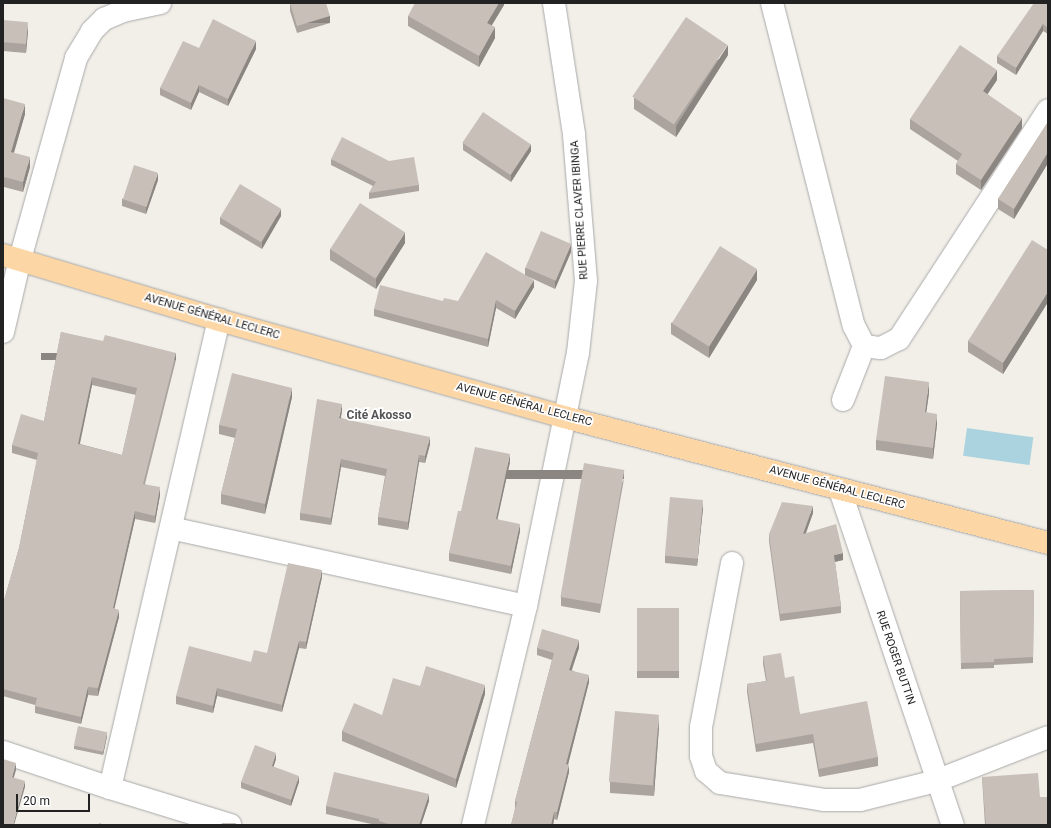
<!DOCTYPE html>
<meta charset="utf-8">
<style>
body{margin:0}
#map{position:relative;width:1051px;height:828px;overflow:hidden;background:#f2efe9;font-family:Roboto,sans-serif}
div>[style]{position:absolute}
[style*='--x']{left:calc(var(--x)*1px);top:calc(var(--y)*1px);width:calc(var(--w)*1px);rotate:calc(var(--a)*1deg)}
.water>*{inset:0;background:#aad3df;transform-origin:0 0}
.roads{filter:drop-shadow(0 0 1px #a9a9a9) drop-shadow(0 0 1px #a9a9a9)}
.street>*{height:22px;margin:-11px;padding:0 11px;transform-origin:11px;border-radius:11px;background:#fff}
.primary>*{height:22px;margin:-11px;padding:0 11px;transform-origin:11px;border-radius:11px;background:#fcd6a4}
.wall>*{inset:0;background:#aba49e;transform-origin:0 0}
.shaded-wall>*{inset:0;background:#8b8681;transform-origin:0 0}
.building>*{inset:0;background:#c7bfb8;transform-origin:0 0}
span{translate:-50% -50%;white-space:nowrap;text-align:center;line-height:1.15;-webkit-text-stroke:3.5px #fff;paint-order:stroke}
.street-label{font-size:11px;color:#222}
.neighbourhood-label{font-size:12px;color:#555;font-weight:700}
.frame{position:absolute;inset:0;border:4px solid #222;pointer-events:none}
.scale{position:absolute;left:16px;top:794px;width:74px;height:18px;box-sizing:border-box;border:2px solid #222;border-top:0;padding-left:5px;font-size:12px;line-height:14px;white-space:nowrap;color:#222;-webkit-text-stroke:3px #fff;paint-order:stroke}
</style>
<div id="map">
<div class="water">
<div style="left:967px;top:428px;width:67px;height:28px;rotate:8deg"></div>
</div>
<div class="roads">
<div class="street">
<div style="--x:772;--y:3;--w:333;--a:75.8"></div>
<div style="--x:854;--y:326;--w:22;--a:63"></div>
<div style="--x:864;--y:346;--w:58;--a:111.3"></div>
<div style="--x:3;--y:332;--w:75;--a:-76.9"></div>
<div style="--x:20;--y:259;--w:209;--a:-74.4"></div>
<div style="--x:76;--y:58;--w:31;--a:-59"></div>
<div style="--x:92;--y:31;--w:17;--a:-45"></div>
<div style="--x:104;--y:19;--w:21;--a:-23"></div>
<div style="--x:123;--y:11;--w:38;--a:-12"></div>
<div style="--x:864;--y:346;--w:17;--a:7"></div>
<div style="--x:881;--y:348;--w:20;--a:-27"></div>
<div style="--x:899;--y:339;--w:273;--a:-56.9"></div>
<div style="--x:840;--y:490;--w:354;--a:71.4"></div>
<div style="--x:171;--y:528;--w:363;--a:12.4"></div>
<div style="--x:732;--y:563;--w:167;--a:100.7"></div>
<div style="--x:701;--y:727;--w:29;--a:90"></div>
<div style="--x:701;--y:756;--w:16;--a:72"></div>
<div style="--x:706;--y:771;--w:18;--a:41"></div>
<div style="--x:720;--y:783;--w:105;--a:9.3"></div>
<div style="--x:824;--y:800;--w:36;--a:0"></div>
<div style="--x:860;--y:800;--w:78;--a:-14"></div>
<div style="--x:936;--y:781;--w:120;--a:-21.4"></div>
<div style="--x:3;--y:752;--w:113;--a:18.6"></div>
<div style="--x:110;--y:788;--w:126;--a:17.1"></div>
<div style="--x:110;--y:788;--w:481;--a:-76.9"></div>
<div style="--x:473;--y:825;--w:225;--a:-76.4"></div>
<div style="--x:526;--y:606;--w:258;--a:-78.4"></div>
<div style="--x:578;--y:353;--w:72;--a:-83.7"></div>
<div style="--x:586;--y:281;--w:147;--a:-94.7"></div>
<div style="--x:574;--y:134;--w:133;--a:-98.7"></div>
</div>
<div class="primary">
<div style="--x:3;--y:255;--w:226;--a:16.7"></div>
<div style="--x:219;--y:320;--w:358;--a:15.7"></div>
<div style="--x:564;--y:417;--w:500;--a:14.59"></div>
</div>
</div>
<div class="wall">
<div style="clip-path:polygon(290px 3px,330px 23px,297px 33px,290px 11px)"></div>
<div style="clip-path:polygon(504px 3px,504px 5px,492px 25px,495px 38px,479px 67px,408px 26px,408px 16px)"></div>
<div style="clip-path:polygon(1048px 3px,1048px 34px,1043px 31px,1016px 75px,997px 63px,997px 56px)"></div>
<div style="clip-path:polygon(3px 20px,28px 31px,26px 53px,3px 51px)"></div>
<div style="clip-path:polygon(199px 48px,256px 49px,228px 106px,199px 92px,191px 110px,160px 95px,160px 88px)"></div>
<div style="clip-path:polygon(728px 55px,676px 137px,634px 109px,634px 98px)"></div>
<div style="clip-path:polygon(997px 80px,987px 94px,1022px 128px,981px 190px,956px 174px,956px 164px,958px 161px,910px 129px,910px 119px)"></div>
<div style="clip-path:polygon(3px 98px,25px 114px,14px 153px,30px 167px,23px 192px,4px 187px,3px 191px)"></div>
<div style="clip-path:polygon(1048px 122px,1048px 163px,1014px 219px,998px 209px,998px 199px)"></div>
<div style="clip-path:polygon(463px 143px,531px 151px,511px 182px,463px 150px)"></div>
<div style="clip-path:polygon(331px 159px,419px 185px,419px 191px,369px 199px,369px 193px,373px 186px,331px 165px)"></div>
<div style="clip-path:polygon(158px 180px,146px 214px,122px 206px,122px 199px)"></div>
<div style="clip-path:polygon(281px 216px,262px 249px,220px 224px,220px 217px)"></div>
<div style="clip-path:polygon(405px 243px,376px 289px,330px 260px,330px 249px)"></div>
<div style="clip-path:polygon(1048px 250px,1048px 302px,1003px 374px,968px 352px,968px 341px)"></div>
<div style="clip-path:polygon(571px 252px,555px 289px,529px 277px,534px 287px,515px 319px,496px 308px,488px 347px,374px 316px,374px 309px,443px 301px,458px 301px,525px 275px,525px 268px)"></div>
<div style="clip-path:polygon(757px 280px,709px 358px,671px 334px,671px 323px)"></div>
<div style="clip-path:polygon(evenodd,61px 332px,176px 360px,145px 484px,160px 495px,155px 523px,135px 519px,114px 608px,119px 617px,98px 696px,88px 695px,81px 724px,35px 713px,35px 705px,3px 696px,3px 604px,19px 548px,37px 460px,12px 453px,12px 445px,44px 421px,61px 332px,92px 385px,136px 395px,122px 455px,80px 444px,92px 385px)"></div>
<div style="clip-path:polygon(929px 393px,926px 412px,937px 424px,933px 459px,876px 450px,876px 440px)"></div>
<div style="clip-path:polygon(292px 397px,265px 514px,221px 504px,221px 494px,235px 438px,219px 434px,219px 425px)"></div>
<div style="clip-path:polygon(342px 411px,341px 418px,430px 444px,425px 463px,419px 462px,408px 530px,378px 525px,378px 517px,385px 476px,341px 467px,331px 525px,300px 520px,300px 513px)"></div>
<div style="clip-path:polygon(510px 462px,497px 519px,520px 531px,511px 574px,449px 561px,449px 553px,461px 511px)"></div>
<div style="clip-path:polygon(624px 479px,600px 613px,561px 606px,561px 597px)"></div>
<div style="clip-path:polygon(703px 508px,697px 566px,665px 563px,665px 556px)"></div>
<div style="clip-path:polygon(813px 513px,806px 533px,843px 560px,835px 562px,841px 606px,841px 613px,780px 621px,769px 541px,769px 534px)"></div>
<div style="clip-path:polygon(322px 577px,306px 649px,299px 648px,282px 712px,217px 696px,213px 713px,176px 704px,176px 696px,251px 662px,267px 653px)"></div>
<div style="clip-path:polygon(1034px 590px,1033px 663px,994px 665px,994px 668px,961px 669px,960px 591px)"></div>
<div style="left:637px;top:608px;width:42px;height:70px"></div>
<div style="clip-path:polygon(537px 648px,579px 648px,572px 670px,589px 682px,568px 765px,569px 772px,557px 820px,554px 819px,553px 825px,511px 825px,515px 809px,515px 801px,552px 660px,537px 655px)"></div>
<div style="clip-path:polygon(763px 656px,785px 678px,800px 714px,878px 757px,878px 766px,819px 777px,813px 743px,756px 752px,747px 692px,747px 684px,766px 681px,763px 664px)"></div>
<div style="clip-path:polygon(420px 686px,485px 694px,456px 788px,342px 741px,342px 731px,382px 715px)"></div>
<div style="clip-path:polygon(659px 726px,654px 796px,610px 793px,610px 782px)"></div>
<div style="clip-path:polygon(107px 736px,103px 755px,74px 749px,74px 746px)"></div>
<div style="clip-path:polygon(276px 759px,273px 767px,299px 782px,291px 806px,241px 788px,241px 782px)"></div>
<div style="clip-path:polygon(982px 777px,1040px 797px,1048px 825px,985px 825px)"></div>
<div style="clip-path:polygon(429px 801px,421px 825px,376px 825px,326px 814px,326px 806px)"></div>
</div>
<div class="shaded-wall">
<div style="clip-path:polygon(499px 3px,504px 3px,504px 5px,487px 33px,487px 23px)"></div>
<div style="left:330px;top:16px;width:7px;height:34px;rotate:90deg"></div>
<div style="clip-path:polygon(28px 22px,28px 31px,26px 53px,26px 44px)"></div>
<div style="clip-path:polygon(1043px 24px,1043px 31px,1016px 75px,1016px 68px)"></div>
<div style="clip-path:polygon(495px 27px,495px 38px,479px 67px,479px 56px)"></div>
<div style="clip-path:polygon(256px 41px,256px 49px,228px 106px,228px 99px)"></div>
<div style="clip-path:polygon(728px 45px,728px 55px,676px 137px,676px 126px)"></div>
<div style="clip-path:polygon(997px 70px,997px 80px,983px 101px,983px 91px)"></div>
<div style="clip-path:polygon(199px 85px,199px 92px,191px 110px,191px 103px)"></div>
<div style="clip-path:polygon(25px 104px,25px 114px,11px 162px,11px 152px)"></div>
<div style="clip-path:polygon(1022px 118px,1022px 128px,981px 190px,981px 180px)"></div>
<div style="clip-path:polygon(531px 144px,531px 151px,511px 182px,511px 175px)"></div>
<div style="clip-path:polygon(1048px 152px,1048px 163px,1014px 219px,1014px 209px)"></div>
<div style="clip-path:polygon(30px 157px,30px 167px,23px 192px,23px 182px)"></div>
<div style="clip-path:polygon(158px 173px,158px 180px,146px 214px,146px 207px)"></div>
<div style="clip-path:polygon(4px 177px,4px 187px,3px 191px,3px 181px)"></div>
<div style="clip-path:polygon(281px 209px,281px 216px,262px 249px,262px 242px)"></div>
<div style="clip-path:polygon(405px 232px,405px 243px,376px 289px,376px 279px)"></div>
<div style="clip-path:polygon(571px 244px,571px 252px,555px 289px,555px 281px)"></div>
<div style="clip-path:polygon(757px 269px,757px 280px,709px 358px,709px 347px)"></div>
<div style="clip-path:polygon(534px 280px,534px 287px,515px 319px,515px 311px)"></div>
<div style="clip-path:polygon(1048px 292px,1048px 302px,1003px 374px,1003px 363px)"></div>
<div style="clip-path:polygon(496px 300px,496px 308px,488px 347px,488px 339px)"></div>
<div style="left:176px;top:353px;width:7px;height:135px;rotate:90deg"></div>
<div style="clip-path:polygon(92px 377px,92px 385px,78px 451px,78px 444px)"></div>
<div style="clip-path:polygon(929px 382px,929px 393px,925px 422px,925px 412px)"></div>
<div style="clip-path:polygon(292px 388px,292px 397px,265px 514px,265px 504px)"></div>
<div style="clip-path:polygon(342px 404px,342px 411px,339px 425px,339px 418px)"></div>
<div style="clip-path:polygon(937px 414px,937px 424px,933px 459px,933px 448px)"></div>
<div style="clip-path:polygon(430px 437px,430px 444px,425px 463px,425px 456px)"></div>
<div style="clip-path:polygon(510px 454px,510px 462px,496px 526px,496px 519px)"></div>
<div style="clip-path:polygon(419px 455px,419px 462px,408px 530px,408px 522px)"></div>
<div style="clip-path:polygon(341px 459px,341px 467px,331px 525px,331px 518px)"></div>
<div style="left:624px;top:470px;width:9px;height:136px;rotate:90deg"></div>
<div style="clip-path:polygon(160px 487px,160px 495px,155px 523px,155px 516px)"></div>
<div style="clip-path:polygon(703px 500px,703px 508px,697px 566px,697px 559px)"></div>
<div style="clip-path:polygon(813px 506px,813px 513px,803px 541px,803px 534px)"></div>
<div style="clip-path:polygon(135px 511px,135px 519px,113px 615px,113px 608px)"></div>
<div style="clip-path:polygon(520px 524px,520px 531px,511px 574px,511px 566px)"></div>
<div style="clip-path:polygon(843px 553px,843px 560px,834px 562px,834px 555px)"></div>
<div style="clip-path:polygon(322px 570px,322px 577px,306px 649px,306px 642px)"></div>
<div style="clip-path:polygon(119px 610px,119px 617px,98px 696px,98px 688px)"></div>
<div style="clip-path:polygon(579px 640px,579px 648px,569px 677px,569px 670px)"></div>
<div style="clip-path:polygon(299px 641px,299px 648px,282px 712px,282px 705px)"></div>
<div style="clip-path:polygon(589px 675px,589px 682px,566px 772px,566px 764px)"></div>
<div style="clip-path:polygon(485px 685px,485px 694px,456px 788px,456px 779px)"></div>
<div style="clip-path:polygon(88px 687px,88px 695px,81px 724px,81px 717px)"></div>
<div style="clip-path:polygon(217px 688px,217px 696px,213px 713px,213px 706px)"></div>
<div style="clip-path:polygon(659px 715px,659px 726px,654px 796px,654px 785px)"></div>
<div style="clip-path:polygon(107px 732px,107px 736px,103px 755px,103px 751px)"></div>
<div style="clip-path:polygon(276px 753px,276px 759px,272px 772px,272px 766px)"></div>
<div style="clip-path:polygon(16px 763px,16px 770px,12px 784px,12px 777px)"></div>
<div style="clip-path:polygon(569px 765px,569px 772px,557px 820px,557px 812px)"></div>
<div style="clip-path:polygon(299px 776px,299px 782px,291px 806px,291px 800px)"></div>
<div style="clip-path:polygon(25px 781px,25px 787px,14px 825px,13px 825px)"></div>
<div style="clip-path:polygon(429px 794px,429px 801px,421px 825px,419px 825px)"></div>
<div style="clip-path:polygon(554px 812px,554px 819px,553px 825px,551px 825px)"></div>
</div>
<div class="building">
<div style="clip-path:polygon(290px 3px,326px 3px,330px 16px,297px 26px)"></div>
<div style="clip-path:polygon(415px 3px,499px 3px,487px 23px,495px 27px,479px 56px,408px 16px)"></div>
<div style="clip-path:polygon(1034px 3px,1048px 3px,1048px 28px,1043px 24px,1016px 68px,997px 56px)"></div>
<div style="left:686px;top:17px;width:50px;height:96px;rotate:34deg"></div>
<div style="clip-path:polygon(213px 19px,256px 41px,228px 99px,199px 85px,191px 103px,160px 88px,183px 41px,199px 48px)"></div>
<div style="left:3px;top:20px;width:25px;height:22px;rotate:5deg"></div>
<div style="clip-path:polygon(960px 45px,997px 70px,983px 91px,1022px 118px,981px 180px,956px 164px,962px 154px,910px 119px)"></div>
<div style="clip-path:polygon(3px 98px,25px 104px,11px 152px,30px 157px,23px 182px,4px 177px,3px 181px)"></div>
<div style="left:483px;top:112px;width:58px;height:37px;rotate:34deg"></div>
<div style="clip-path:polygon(1048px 122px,1048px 152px,1014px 209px,998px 199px)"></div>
<div style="clip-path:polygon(342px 137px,389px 161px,414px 157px,419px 185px,369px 193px,376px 182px,331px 159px)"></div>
<div style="left:134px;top:165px;width:25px;height:36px;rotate:18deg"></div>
<div style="left:240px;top:184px;width:48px;height:39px;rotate:31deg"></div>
<div style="left:360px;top:203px;width:54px;height:55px;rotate:33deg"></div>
<div style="left:541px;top:231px;width:33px;height:40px;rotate:23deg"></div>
<div style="clip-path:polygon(1032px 240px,1048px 250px,1048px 292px,1003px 363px,968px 341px)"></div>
<div style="left:720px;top:246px;width:44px;height:91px;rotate:32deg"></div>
<div style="clip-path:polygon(486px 252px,534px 280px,515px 311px,496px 300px,488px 339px,374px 309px,380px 285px,443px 301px,444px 298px,458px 301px)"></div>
<div style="clip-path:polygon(evenodd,61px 332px,103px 341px,105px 335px,176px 353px,143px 484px,160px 487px,155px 516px,135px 511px,113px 608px,119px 610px,98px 688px,88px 687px,81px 717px,35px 706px,37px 698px,3px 689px,3px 604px,19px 548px,38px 453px,12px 445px,21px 414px,44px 421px,61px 332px,92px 377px,137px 388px,122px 455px,78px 444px,92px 377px)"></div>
<div style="clip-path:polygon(232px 373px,292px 388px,265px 504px,221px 494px,237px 429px,219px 425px)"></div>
<div style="clip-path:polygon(885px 376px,929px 382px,925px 412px,937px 414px,933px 448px,876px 440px)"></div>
<div style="clip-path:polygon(317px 399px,342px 404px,339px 418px,430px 437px,425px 456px,419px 455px,408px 522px,378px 517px,387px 469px,341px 459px,331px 518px,300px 513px)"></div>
<div style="clip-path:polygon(475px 447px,510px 454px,496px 519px,520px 524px,511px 566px,449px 553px,458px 511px,461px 511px)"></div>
<div style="left:584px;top:463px;width:41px;height:136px;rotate:10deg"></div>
<div style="left:670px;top:497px;width:33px;height:59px;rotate:5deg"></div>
<div style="clip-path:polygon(782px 502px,813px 506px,803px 534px,836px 524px,843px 553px,834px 555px,841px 606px,780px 614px,769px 534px)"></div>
<div style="clip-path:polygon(288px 563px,322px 570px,306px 642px,299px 641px,282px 705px,217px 688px,213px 706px,176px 696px,189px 646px,251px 662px,254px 650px,267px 653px)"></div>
<div style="clip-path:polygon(1034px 590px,1033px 657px,994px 659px,994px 662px,961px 663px,960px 591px)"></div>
<div style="left:637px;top:608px;width:42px;height:63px"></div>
<div style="clip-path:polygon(542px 629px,579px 640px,569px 670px,589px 675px,566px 764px,569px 765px,557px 812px,554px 812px,551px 825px,511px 825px,517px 802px,515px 801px,554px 653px,537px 648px)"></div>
<div style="clip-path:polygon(781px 653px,785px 678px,794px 676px,800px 714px,867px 701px,878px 757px,819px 769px,813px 734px,756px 744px,747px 684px,767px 681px,763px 656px)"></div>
<div style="clip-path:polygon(426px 666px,485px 685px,456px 779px,342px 731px,354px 703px,382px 715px,393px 678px,420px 686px)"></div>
<div style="left:615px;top:711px;width:44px;height:71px;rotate:5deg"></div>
<div style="left:78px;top:726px;width:30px;height:20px;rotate:12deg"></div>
<div style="clip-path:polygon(255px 745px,276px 753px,272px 766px,299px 776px,291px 800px,241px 782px)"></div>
<div style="clip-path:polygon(3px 759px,16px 763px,12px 777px,25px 781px,13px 825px,3px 825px)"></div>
<div style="clip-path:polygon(334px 772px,429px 794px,419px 825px,392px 825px,379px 821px,379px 819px,326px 806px)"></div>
<div style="clip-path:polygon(1038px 773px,1040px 797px,1048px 797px,1048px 825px,986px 825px,982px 777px)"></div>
<div style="clip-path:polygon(99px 823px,106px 825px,99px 825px)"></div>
<div style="clip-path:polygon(222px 823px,235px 823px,239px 825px,221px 825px)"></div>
</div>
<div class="street-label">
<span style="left:580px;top:210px;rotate:-94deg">RUE PIERRE CLAVER IBINGA</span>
<span style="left:212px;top:317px;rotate:16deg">AVENUE GÉNÉRAL LECLERC</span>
<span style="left:524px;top:405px;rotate:15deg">AVENUE GÉNÉRAL LECLERC</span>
<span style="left:837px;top:488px;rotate:15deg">AVENUE GÉNÉRAL LECLERC</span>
<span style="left:895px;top:658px;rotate:71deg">RUE ROGER BUTTIN</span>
</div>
<div class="neighbourhood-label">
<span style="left:379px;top:416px">Cité Akosso</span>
</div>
<div class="frame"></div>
<div class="scale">20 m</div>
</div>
